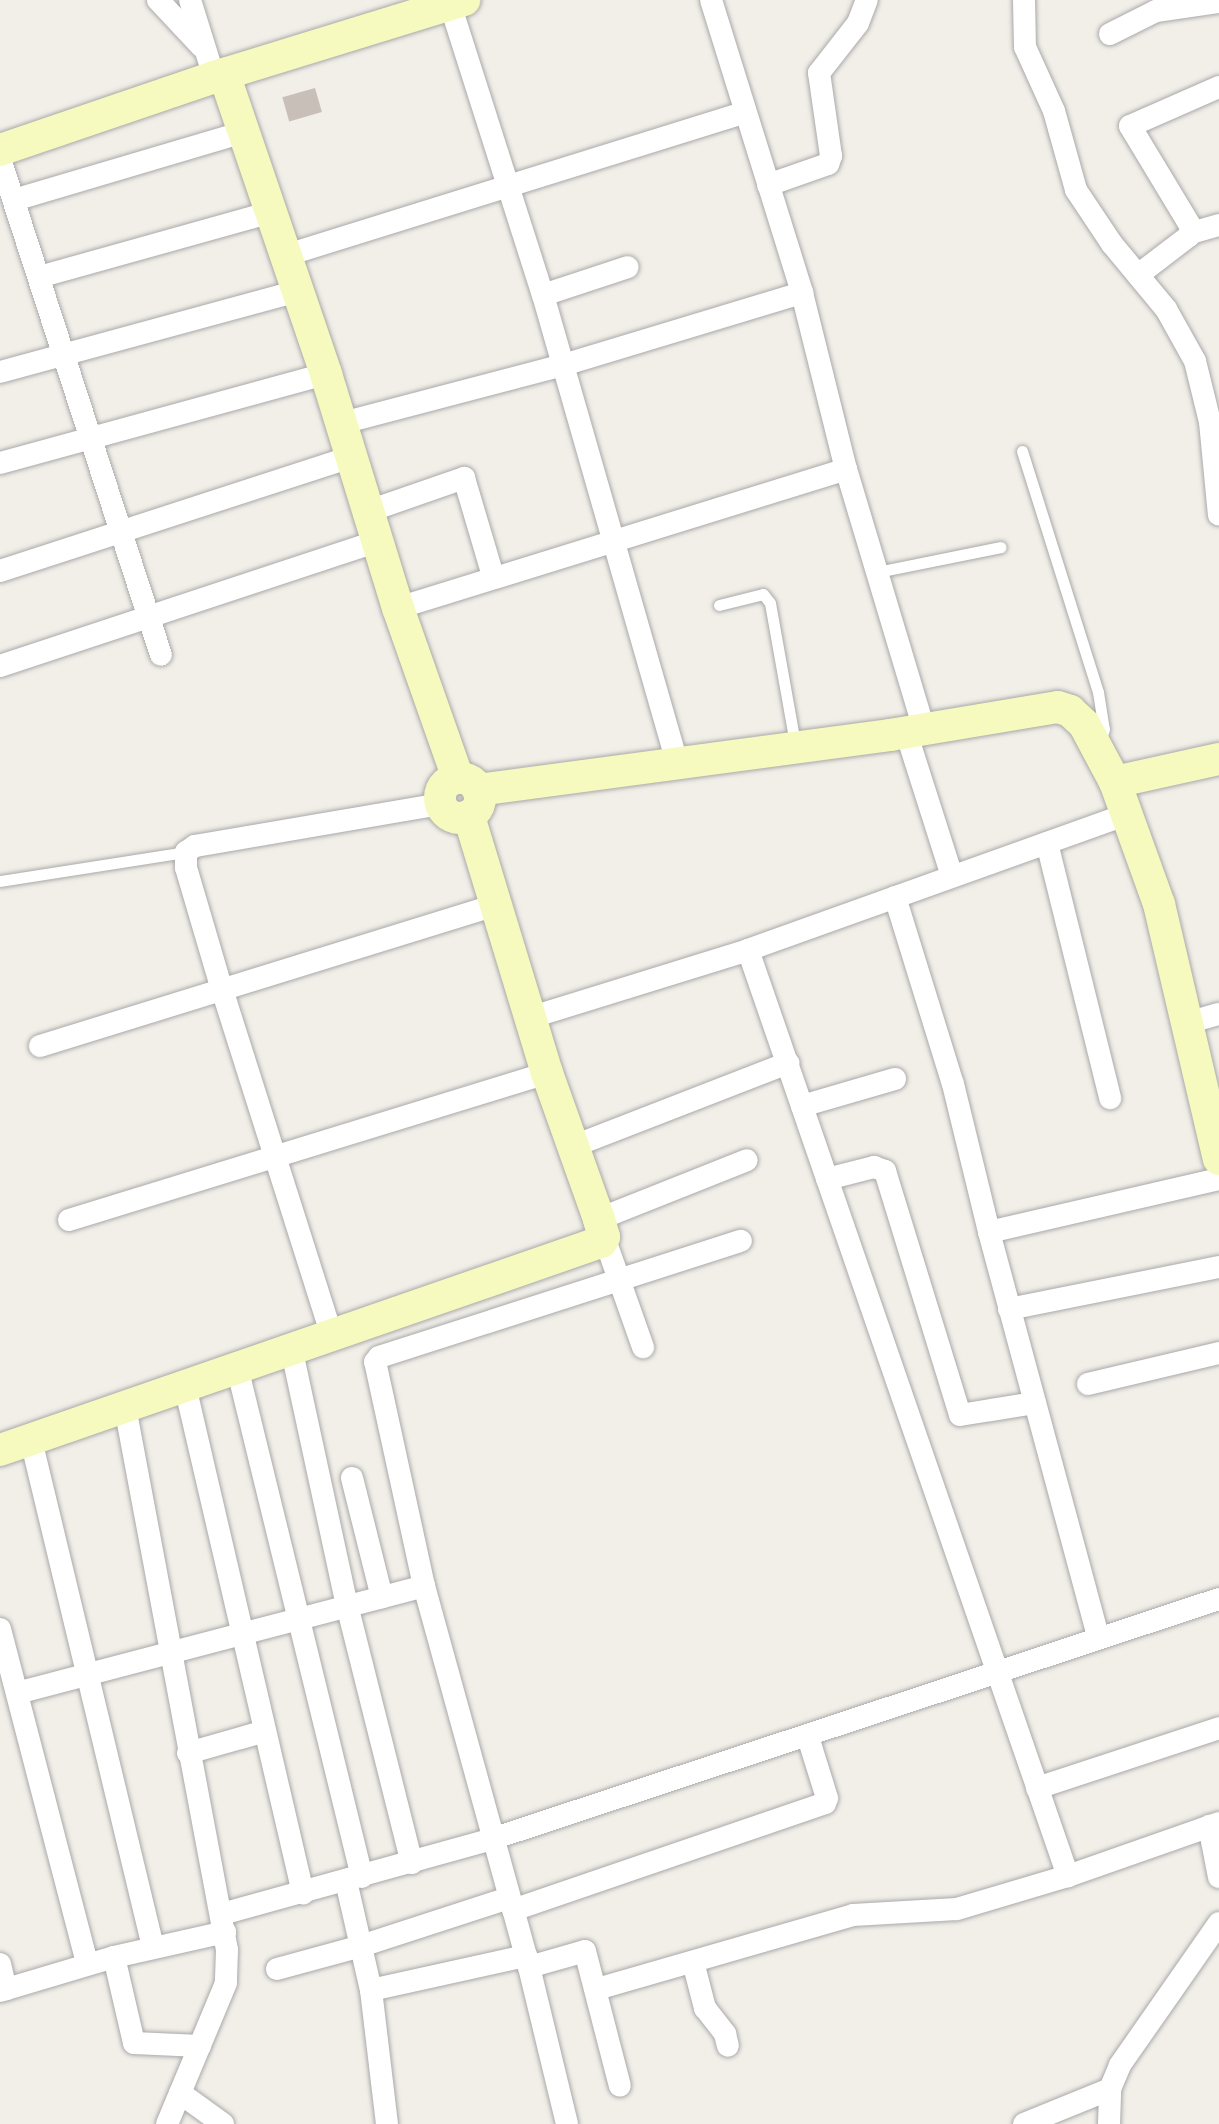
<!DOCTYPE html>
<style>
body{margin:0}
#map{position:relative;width:1219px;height:2124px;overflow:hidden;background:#f2efe9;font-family:Cabin,sans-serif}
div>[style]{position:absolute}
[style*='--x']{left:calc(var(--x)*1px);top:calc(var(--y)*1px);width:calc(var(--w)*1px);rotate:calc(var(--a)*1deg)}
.building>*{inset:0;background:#c7bfb8;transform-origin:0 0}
.roads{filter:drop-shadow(0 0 2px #a9a9a9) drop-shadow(0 0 2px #a9a9a9)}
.lane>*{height:11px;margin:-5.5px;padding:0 5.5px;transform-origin:5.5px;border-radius:5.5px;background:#fff}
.street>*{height:22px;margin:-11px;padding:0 11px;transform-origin:11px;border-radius:11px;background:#fff}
.secondary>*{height:32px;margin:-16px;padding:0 16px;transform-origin:16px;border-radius:16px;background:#f7fabf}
.secondary>.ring{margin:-16px;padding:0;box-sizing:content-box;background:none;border:32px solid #f7fabf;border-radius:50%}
span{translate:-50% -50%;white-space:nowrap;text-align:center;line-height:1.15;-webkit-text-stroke:8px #fff;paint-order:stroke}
</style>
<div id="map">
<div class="building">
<div style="left:315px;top:88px;width:25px;height:34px;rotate:74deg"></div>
</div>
<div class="roads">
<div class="lane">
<div style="--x:1022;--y:451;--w:253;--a:72.5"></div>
<div style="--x:1098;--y:692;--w:37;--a:81"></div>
<div style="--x:1104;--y:729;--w:9;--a:108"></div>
<div style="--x:877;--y:572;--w:126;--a:-11.4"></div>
<div style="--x:719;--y:605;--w:45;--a:-14"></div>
<div style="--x:763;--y:594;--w:11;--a:52"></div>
<div style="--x:770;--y:603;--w:142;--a:79.9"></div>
<div style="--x:0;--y:881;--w:188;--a:-8.9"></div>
</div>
<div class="street">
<div style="--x:158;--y:0;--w:63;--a:46.9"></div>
<div style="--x:190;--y:0;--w:81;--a:72.7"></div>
<div style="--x:711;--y:0;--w:307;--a:72.7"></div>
<div style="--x:802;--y:293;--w:181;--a:76"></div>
<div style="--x:846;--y:469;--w:271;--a:73.3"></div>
<div style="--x:1024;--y:0;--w:47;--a:88.8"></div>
<div style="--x:1025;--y:47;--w:70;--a:65.6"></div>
<div style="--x:1054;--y:111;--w:82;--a:74.4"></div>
<div style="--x:1076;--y:190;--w:65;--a:56.3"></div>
<div style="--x:1112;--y:244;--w:85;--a:50.3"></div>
<div style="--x:1166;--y:309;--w:60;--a:60.9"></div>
<div style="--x:1195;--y:361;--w:63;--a:76.2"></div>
<div style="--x:1210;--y:422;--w:93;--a:84.5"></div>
<div style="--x:450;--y:4;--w:305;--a:72.3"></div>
<div style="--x:543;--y:295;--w:486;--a:74"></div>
<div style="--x:1110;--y:34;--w:51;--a:-26.6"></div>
<div style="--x:1156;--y:11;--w:64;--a:-8.1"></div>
<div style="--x:0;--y:159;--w:521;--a:72.02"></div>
<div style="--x:768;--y:185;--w:64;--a:-19.3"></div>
<div style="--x:828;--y:164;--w:9;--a:-69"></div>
<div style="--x:831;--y:156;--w:84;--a:-98.2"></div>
<div style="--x:819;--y:73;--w:63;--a:-52"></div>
<div style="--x:858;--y:23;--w:25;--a:-69"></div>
<div style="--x:14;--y:200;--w:240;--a:-16.5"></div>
<div style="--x:1191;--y:233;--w:29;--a:-16"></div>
<div style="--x:287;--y:255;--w:480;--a:-17.3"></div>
<div style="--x:1138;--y:275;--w:64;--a:-37.4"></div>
<div style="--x:1189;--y:236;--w:9;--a:-77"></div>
<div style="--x:1191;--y:227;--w:118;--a:-121.1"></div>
<div style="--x:1130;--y:126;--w:97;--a:-23.7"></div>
<div style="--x:39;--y:277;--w:242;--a:-15.6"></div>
<div style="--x:543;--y:295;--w:89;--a:-18.2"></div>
<div style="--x:0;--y:372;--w:310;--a:-15.2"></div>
<div style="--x:342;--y:423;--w:228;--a:-14.7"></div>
<div style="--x:563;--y:365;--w:250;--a:-16.8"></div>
<div style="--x:0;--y:463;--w:338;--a:-15.3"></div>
<div style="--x:369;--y:511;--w:101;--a:-19.2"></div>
<div style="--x:464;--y:478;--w:102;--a:73.5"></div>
<div style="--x:0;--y:571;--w:369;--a:-18"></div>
<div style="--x:398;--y:608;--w:469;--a:-17.2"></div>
<div style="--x:0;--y:666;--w:399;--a:-18.3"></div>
<div style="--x:906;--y:732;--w:151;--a:72.3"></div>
<div style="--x:1047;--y:843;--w:263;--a:76.1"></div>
<div style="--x:895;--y:897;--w:196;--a:72.8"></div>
<div style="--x:953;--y:1084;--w:152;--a:76.3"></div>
<div style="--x:989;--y:1232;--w:419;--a:74.9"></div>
<div style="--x:748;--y:950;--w:980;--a:70.94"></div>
<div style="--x:529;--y:1018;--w:229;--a:-17.2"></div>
<div style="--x:748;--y:950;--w:403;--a:-19.7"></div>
<div style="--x:1187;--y:1023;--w:33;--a:-16"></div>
<div style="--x:40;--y:1046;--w:477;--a:-17.2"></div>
<div style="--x:802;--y:1106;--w:97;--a:-16.2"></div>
<div style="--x:574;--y:1146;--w:230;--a:-21.2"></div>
<div style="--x:827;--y:1179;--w:49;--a:-14.3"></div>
<div style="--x:874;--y:1167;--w:12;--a:20"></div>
<div style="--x:885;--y:1171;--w:255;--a:72.9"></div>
<div style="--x:960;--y:1415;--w:76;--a:-9.1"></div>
<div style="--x:599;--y:1219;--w:159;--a:-21.7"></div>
<div style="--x:69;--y:1220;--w:500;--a:-17.09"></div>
<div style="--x:989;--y:1232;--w:236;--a:-13"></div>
<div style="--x:604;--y:1237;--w:117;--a:70.5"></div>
<div style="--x:1009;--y:1309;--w:214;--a:-11.3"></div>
<div style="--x:331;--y:1333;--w:360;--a:-107.6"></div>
<div style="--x:222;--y:990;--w:127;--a:-106.4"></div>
<div style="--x:186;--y:868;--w:16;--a:-90"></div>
<div style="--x:186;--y:852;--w:11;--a:-34"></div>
<div style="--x:195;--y:846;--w:250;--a:-9.7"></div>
<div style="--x:291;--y:1347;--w:264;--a:77.8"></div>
<div style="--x:347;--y:1605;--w:266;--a:75.9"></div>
<div style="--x:237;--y:1367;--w:525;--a:76.23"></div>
<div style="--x:1088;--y:1384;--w:135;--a:-13.3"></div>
<div style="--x:185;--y:1386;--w:521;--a:76.9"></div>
<div style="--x:125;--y:1407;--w:552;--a:79.36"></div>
<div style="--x:227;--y:1950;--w:33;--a:92"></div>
<div style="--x:226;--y:1983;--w:153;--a:112.7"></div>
<div style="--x:31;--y:1440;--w:521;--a:76.47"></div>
<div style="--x:352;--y:1478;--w:123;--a:75.9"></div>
<div style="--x:0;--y:1629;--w:346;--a:75.4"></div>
<div style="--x:17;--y:1693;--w:421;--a:-14.7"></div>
<div style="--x:188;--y:1753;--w:80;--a:-15.9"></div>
<div style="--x:1037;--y:1788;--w:192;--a:-18.2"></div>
<div style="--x:1209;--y:1826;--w:52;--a:78.9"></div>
<div style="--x:346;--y:1881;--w:112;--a:77.1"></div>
<div style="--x:371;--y:1990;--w:135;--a:83.2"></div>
<div style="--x:513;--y:1910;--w:330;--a:-18.9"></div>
<div style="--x:825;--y:1803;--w:5;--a:-68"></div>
<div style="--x:827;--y:1798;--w:64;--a:-107.3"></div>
<div style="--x:222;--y:1914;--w:280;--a:-15.5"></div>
<div style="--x:492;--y:1839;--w:766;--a:-18.27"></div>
<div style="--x:114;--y:1957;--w:88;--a:76.9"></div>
<div style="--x:134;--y:2043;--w:66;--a:2.6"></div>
<div style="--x:693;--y:1962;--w:48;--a:75.4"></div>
<div style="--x:705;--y:2008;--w:33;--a:52"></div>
<div style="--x:725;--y:2034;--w:12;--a:76"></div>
<div style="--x:0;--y:1964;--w:26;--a:77"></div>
<div style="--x:529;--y:1967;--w:58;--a:-15.9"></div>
<div style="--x:585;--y:1951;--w:139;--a:75.5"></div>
<div style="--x:277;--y:1969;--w:87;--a:-15.3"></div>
<div style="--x:361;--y:1946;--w:156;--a:-18"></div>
<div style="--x:597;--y:1989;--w:266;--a:-16.1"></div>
<div style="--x:853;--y:1915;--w:104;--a:-3.3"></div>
<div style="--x:957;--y:1909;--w:116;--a:-16.6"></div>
<div style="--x:1068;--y:1876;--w:160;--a:-19.3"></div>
<div style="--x:371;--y:1990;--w:159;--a:-12.4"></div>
<div style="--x:0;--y:1991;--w:119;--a:-16.6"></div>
<div style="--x:114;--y:1957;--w:114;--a:-12.7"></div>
<div style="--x:180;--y:2093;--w:53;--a:35.8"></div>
<div style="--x:567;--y:2124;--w:162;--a:-103.6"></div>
<div style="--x:529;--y:1967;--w:395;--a:-105.4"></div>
<div style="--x:424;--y:1586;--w:229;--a:-102.3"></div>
<div style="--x:375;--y:1362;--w:6;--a:-51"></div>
<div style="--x:379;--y:1357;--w:380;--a:-17.8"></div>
<div style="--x:1024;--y:2124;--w:93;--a:-22.1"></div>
<div style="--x:1109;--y:2124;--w:35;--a:-88"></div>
<div style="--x:1110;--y:2089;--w:26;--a:-67"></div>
<div style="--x:1120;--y:2065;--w:173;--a:-55.1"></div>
</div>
<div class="secondary">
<div style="--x:224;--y:74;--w:317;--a:71.2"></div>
<div style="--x:326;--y:374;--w:245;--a:72.9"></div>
<div style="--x:398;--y:608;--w:180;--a:70.6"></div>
<div style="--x:0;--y:150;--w:226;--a:-18.8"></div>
<div style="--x:214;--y:77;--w:262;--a:-17.1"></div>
<div class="ring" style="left:440px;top:778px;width:8px;height:8px"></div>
<div style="--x:1115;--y:782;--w:107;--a:-12.5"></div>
<div style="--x:478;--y:790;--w:416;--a:-7.6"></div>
<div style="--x:890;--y:735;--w:170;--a:-9.5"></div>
<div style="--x:1058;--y:707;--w:13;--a:18"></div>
<div style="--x:1070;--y:711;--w:19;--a:43"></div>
<div style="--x:1084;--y:724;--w:66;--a:61.9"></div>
<div style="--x:1115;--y:782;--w:130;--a:70.2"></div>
<div style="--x:1159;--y:904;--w:262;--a:76.8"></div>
<div style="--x:0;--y:1450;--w:636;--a:-19.09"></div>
<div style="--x:601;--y:1242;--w:6;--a:-59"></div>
<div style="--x:604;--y:1237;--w:19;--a:-106"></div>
<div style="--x:599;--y:1219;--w:155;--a:-109.6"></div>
<div style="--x:547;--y:1073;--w:269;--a:-106.9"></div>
</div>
</div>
</div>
